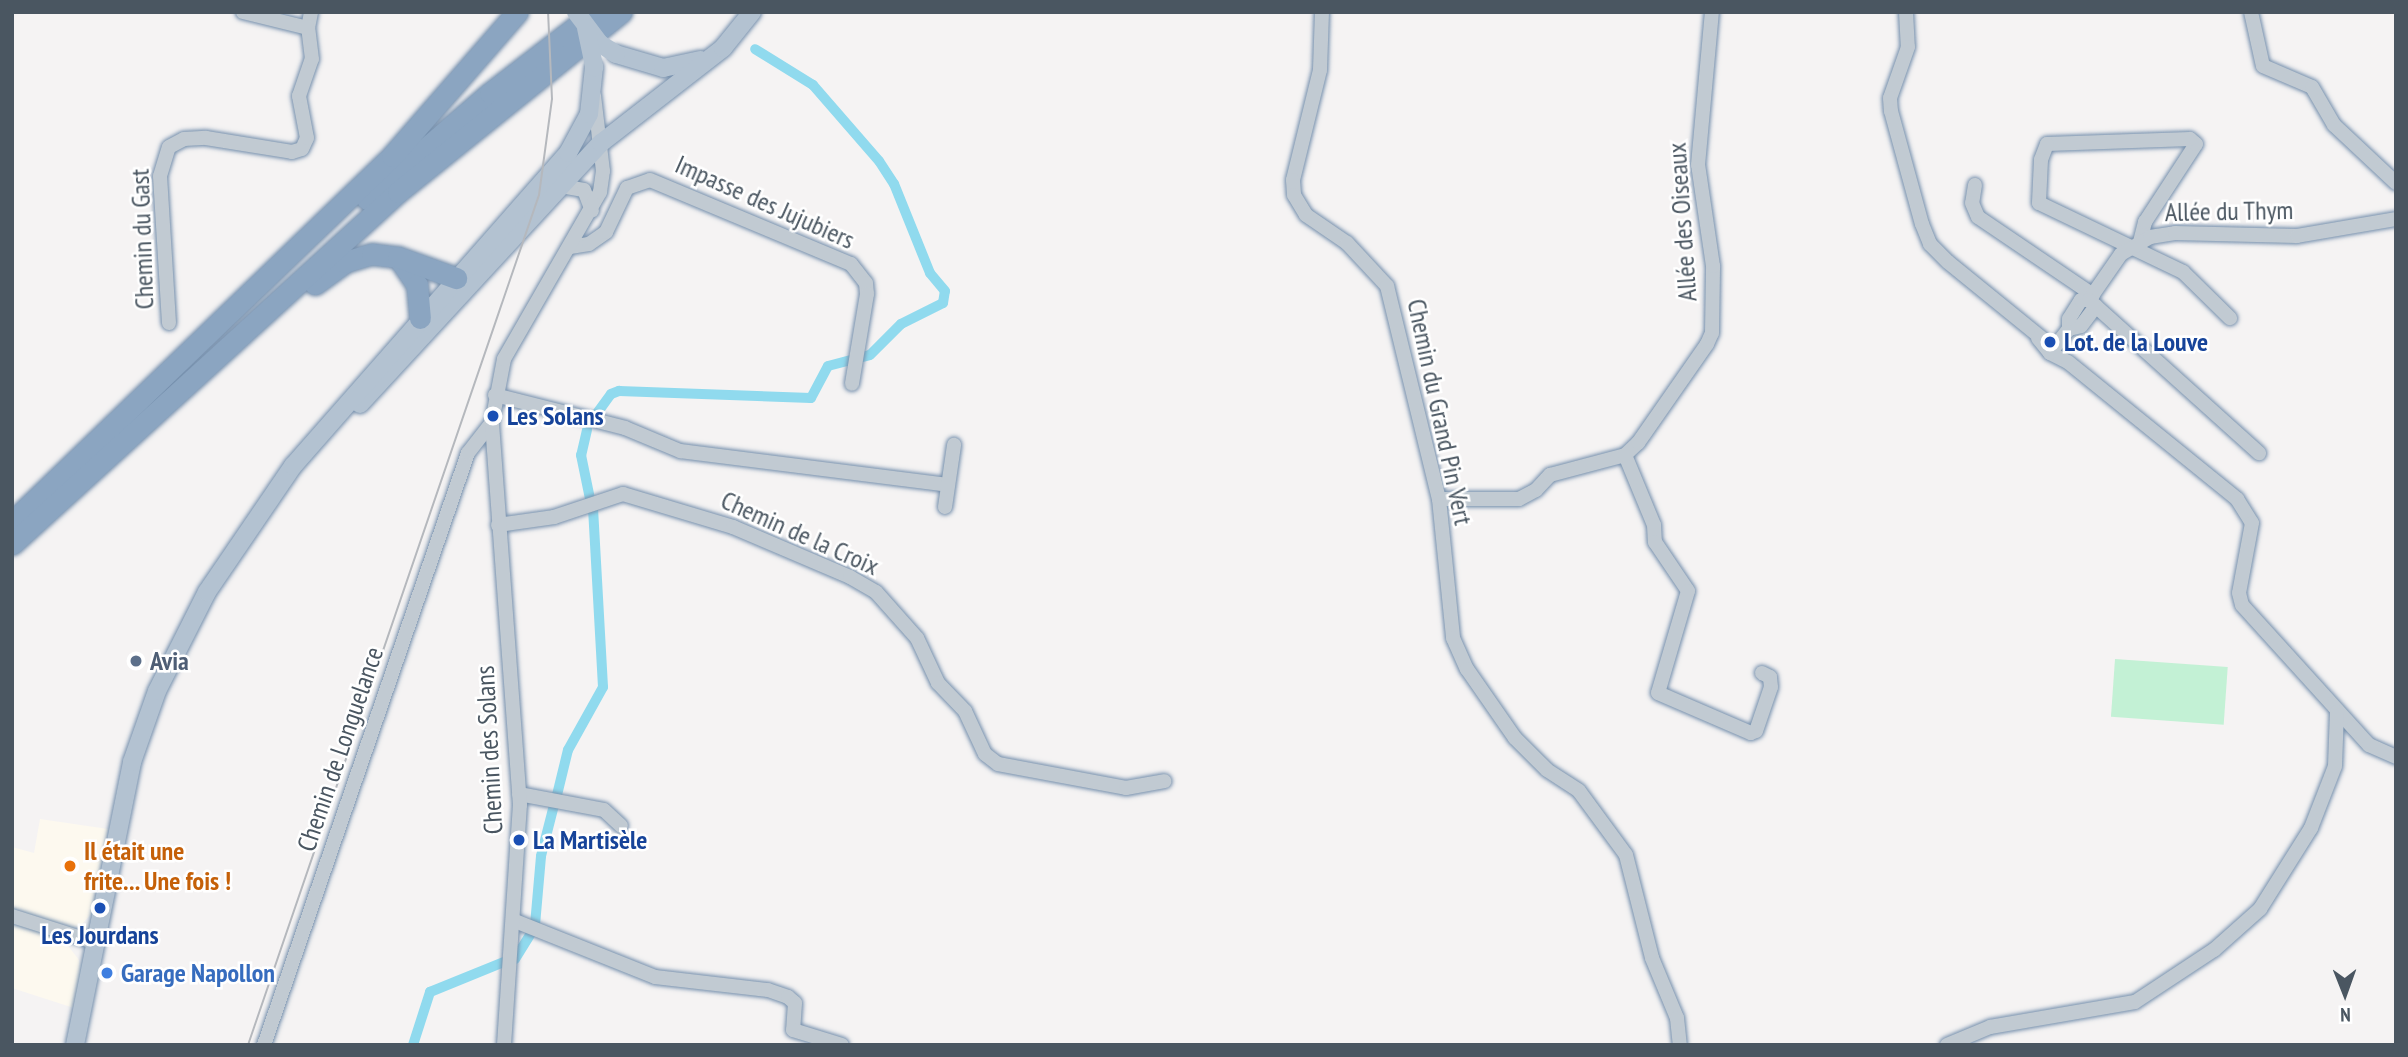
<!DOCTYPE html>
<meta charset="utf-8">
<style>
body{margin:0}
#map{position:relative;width:2408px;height:1057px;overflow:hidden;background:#f5f3f3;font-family:"PT Sans Narrow",sans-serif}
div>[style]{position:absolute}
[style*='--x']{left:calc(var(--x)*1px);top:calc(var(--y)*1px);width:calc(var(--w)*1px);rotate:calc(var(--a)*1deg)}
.commercial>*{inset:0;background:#fdf9ef}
.green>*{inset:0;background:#c3f1d5;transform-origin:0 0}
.canal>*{height:10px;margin:-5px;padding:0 5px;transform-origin:5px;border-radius:5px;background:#90daee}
.roads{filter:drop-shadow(0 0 2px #7690ad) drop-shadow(0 0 2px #7690ad)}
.minor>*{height:14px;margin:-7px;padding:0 7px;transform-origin:7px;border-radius:7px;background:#c1cad2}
.major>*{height:18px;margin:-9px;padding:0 9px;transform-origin:9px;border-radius:9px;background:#b3c2d1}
.highway>*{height:21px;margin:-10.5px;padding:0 10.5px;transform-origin:10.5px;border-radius:10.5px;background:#8ba5c1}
.tram>*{height:2px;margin:-1px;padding:0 1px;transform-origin:1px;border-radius:1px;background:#b5b8bd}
.major-bridge>*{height:18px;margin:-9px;padding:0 9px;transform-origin:9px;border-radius:9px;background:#b3c2d1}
.dots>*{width:19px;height:19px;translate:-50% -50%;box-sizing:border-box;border:4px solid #fff;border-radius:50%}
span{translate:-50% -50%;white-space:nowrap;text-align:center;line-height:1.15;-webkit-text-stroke:5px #fff;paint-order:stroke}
.street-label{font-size:26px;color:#4a5661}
.transit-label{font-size:26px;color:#164399;font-weight:700}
.left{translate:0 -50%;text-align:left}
.service-label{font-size:26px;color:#4e5e75;font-weight:700}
.food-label{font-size:26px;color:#c56008;font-weight:700}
.shop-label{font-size:26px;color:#366cbe;font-weight:700}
.frame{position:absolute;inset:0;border:14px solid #4a5661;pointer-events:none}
.north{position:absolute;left:2310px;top:959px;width:70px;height:70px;-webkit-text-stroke:5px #fff;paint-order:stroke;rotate:179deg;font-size:19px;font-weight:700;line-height:28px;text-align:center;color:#4a5661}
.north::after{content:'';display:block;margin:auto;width:24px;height:32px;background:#4a5661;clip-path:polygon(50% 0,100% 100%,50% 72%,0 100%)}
</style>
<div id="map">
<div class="commercial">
<div style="clip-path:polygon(40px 819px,108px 829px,93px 912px,80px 926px,73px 927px,69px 947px,79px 960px,80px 974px,74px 1008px,12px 988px,12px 847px,34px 853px)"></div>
</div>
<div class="green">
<div style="left:2115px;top:659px;width:113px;height:58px;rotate:4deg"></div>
</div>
<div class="canal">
<div style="--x:595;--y:416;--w:27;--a:-54"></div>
<div style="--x:611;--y:394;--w:9;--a:-21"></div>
<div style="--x:619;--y:391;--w:192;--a:2.1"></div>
<div style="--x:811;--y:398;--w:36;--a:-62"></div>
<div style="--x:828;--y:366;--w:43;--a:-14.7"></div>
<div style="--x:870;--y:355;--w:44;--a:-45"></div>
<div style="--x:901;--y:324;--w:47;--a:-26.6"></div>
<div style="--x:943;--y:303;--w:12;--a:-81"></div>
<div style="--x:945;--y:291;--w:23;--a:-130"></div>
<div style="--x:930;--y:273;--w:96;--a:-112"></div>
<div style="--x:894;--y:184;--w:27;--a:-123"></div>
<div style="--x:879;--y:161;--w:101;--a:-131"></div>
<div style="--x:813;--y:85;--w:68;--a:-148.2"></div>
<div style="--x:587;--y:430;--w:26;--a:103"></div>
<div style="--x:581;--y:455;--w:45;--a:78.4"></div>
<div style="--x:557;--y:795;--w:46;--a:-76.3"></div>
<div style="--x:568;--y:750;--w:72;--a:-60.9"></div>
<div style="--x:603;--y:687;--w:179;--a:-93.2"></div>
<div style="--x:535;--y:925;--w:69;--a:-85"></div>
<div style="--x:541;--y:856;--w:53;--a:-75.7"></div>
<div style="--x:515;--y:959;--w:31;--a:-58"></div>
<div style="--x:413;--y:1045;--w:56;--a:-72.2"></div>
<div style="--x:430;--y:992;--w:80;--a:-22.1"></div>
</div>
<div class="roads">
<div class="minor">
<div style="--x:1322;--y:12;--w:58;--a:92"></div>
<div style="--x:1320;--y:70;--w:113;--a:103.8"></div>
<div style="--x:1293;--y:180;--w:15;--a:86"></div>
<div style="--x:1294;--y:195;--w:23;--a:59"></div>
<div style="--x:1306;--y:215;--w:50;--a:34.3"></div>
<div style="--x:1347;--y:243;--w:59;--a:47.1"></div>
<div style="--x:1387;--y:286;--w:219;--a:76.3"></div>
<div style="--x:1439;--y:499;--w:140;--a:84.2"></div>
<div style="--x:1453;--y:638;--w:34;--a:66"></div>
<div style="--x:1467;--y:669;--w:84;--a:55.2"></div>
<div style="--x:1515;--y:738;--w:45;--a:45"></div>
<div style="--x:1547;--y:770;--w:38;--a:33"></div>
<div style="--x:1579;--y:791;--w:79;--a:53.7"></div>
<div style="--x:1626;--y:855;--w:106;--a:75.8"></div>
<div style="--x:1652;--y:958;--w:65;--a:67.4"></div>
<div style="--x:1677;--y:1018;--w:27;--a:84"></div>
<div style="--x:1906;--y:12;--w:35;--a:87"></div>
<div style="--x:1908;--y:47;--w:54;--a:109.4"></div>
<div style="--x:1890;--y:98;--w:13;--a:86"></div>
<div style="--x:1891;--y:111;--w:117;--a:74.7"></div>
<div style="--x:1922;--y:224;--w:22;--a:68"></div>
<div style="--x:1930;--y:244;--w:25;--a:45"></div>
<div style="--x:1948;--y:262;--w:124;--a:39.1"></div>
<div style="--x:2251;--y:12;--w:55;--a:77.5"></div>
<div style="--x:2263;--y:66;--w:53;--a:23.2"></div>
<div style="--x:2312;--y:87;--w:44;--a:59.9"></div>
<div style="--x:2334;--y:125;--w:85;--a:43.1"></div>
<div style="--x:308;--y:28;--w:16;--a:-79"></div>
<div style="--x:1975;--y:185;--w:18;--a:99"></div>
<div style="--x:1972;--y:203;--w:15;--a:67"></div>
<div style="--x:1978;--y:217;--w:139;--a:34.1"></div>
<div style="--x:561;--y:186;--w:23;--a:10"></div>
<div style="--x:584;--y:190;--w:22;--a:69"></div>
<div style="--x:2140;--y:242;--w:21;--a:-76"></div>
<div style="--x:2145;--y:222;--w:93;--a:-56.8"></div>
<div style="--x:2196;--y:144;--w:8;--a:-140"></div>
<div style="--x:2190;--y:139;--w:143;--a:178"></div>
<div style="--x:2047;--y:144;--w:17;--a:111"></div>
<div style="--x:2041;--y:160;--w:43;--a:92.7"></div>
<div style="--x:2039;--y:203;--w:160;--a:25.6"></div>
<div style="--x:2183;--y:272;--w:66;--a:44.4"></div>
<div style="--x:570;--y:247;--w:19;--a:-9"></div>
<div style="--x:589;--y:244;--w:21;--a:-35"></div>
<div style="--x:606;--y:232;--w:49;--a:-64.5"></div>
<div style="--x:627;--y:188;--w:24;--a:-19"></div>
<div style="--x:650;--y:180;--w:218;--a:22.7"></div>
<div style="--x:851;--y:264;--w:24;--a:52"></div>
<div style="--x:866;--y:283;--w:11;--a:85"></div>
<div style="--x:867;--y:294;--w:91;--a:99.5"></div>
<div style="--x:2089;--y:300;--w:56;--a:-55.2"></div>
<div style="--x:2121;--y:254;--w:34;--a:-30"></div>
<div style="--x:2150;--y:237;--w:25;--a:-9"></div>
<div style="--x:2175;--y:233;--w:122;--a:1.4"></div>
<div style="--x:2297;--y:236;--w:100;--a:-9.7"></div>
<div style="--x:169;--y:323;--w:147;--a:-93.5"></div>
<div style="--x:160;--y:176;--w:30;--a:-73"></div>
<div style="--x:169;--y:147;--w:17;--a:-28"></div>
<div style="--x:184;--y:139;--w:22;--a:-3"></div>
<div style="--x:206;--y:138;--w:87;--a:9.2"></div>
<div style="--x:292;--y:152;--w:10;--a:-17"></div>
<div style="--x:302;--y:149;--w:12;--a:-66"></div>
<div style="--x:307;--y:138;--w:43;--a:-100.8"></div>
<div style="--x:299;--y:96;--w:39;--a:-71"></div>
<div style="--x:312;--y:59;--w:31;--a:-97"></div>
<div style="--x:308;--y:28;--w:67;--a:-166.2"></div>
<div style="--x:2069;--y:329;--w:12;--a:-14"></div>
<div style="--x:2081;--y:326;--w:25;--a:-53"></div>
<div style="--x:2038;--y:338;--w:19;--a:51"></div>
<div style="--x:2050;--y:353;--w:20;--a:27"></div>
<div style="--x:2068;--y:362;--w:218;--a:39"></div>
<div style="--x:2237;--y:499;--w:28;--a:58"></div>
<div style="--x:2252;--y:523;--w:71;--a:100.5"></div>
<div style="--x:2239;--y:593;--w:12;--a:76"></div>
<div style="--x:2242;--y:605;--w:189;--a:47.8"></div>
<div style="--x:2369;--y:745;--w:30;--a:24"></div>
<div style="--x:2050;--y:353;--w:31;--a:-52"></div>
<div style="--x:2069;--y:329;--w:10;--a:-90"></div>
<div style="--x:2069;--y:319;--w:22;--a:-58"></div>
<div style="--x:2081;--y:300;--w:8;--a:0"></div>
<div style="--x:2089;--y:300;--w:229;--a:42"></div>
<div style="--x:495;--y:395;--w:134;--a:14.2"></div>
<div style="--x:625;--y:428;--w:60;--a:22.7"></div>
<div style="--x:680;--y:451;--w:270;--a:7.2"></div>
<div style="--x:1625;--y:455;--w:76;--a:67.5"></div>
<div style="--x:1654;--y:525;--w:17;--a:87"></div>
<div style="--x:1655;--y:542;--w:59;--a:56"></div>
<div style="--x:1688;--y:591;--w:106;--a:106.4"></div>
<div style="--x:1658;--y:693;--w:101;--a:23.3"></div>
<div style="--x:1751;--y:733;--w:5;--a:-22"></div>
<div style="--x:1756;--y:731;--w:46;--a:-71.2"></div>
<div style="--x:1771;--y:687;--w:10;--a:-96"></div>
<div style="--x:1770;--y:677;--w:9;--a:-153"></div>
<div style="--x:1439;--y:499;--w:80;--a:0"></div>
<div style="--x:1519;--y:499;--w:19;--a:-28"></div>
<div style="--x:1536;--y:490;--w:21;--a:-47"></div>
<div style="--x:1550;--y:475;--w:78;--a:-14.9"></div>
<div style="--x:1625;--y:455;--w:18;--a:-43"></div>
<div style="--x:1638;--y:443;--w:121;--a:-55.1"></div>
<div style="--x:1707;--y:344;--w:12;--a:-66"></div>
<div style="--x:1712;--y:333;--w:67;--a:-89.1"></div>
<div style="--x:1713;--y:266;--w:102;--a:-98.4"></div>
<div style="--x:1698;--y:165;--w:154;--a:-84.8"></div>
<div style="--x:945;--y:507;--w:63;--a:-81.7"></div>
<div style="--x:498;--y:525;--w:57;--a:-8.1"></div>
<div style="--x:554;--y:517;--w:73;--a:-18.4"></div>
<div style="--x:623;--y:494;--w:115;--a:16.7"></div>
<div style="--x:733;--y:527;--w:127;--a:23.1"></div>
<div style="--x:850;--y:577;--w:30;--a:30"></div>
<div style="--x:876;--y:592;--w:62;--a:48.3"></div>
<div style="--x:917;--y:638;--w:50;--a:65"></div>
<div style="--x:938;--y:683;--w:39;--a:46"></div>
<div style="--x:965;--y:711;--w:47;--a:65.1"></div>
<div style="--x:985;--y:754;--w:16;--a:38"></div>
<div style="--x:998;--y:764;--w:130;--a:10.6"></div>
<div style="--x:1126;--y:788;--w:39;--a:-10"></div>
<div style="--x:519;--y:794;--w:86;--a:10.7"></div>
<div style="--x:604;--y:810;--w:23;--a:43"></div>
<div style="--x:12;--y:916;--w:86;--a:17.6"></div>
<div style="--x:515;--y:921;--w:151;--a:21.8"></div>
<div style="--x:655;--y:977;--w:114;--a:6.6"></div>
<div style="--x:768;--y:990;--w:21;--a:19"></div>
<div style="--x:788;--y:997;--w:9;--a:41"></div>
<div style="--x:795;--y:1003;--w:27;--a:94"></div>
<div style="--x:793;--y:1030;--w:51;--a:17"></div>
<div style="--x:264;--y:1045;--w:626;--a:-70.99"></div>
<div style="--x:468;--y:453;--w:39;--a:-52"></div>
<div style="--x:504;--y:1045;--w:241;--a:-86.2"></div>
<div style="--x:520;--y:805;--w:384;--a:-94.2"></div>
<div style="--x:492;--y:422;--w:64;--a:-79.2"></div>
<div style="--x:504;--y:359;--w:193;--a:-60.1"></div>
<div style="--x:600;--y:192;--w:21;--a:-82"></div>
<div style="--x:603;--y:171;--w:76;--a:-96.8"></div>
<div style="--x:1947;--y:1045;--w:47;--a:-22.7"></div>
<div style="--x:1990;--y:1027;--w:147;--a:-9.8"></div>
<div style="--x:2135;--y:1002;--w:95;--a:-33.4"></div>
<div style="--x:2214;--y:950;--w:62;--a:-41.7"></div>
<div style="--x:2260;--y:909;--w:96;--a:-57.8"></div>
<div style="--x:2311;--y:828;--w:66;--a:-68.8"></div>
<div style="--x:2335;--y:766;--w:54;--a:-87.9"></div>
</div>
<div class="major">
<div style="--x:616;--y:54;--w:49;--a:16.6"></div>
<div style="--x:663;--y:68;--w:38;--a:-12"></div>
<div style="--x:360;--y:404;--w:355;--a:-47.3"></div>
<div style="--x:601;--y:143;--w:155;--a:-37.9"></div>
<div style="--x:723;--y:48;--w:46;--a:-51.1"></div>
<div style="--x:75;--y:1045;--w:289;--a:-78.6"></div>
<div style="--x:132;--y:762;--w:75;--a:-70.6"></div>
<div style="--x:157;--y:691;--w:111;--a:-63.2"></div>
<div style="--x:207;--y:592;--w:153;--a:-55.7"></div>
<div style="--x:293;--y:466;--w:417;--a:-48.7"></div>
<div style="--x:568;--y:153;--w:44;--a:-61.7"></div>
<div style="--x:589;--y:114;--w:47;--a:-83.9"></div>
</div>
<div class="highway">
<div style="--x:367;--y:199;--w:162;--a:-40.8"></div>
<div style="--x:490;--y:93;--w:133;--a:-37.6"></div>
<div style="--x:398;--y:257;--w:34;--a:56"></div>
<div style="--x:417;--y:285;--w:33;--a:85"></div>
<div style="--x:315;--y:284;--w:37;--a:-36"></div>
<div style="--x:345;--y:262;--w:28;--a:-17"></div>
<div style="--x:372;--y:254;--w:26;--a:7"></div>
<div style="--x:398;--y:257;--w:62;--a:19.9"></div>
<div style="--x:12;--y:522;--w:528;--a:-43.92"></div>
<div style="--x:392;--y:156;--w:191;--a:-49"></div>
<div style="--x:12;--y:544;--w:522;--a:-42.36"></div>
<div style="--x:398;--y:192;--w:287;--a:-38.9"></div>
</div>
</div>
<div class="tram">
<div style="--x:248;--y:1045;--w:898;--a:-71.1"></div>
<div style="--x:539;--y:195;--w:97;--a:-82.3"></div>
<div style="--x:552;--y:99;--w:87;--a:-92.6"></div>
</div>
<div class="major-bridge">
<div style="--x:576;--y:12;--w:39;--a:53"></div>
<div style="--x:599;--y:43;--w:20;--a:33"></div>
<div style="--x:586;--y:28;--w:40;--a:78"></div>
</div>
<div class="dots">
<div style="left:2050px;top:342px;background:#1a4fb4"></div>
<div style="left:493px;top:416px;background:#1a4fb4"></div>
<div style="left:136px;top:661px;background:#5c6f8a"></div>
<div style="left:519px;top:840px;background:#1a4fb4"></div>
<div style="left:70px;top:866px;background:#e8710a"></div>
<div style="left:100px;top:908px;background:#1a4fb4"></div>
<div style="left:107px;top:973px;background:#3f7fe0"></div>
</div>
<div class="street-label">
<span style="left:765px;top:202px;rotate:24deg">Impasse des Jujubiers</span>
<span style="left:2229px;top:211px;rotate:-1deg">Allée du Thym</span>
<span style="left:1682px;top:222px;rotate:-94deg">Allée des Oiseaux</span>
<span style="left:142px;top:239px;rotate:-92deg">Chemin du Gast</span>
<span style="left:1440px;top:412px;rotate:78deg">Chemin du Grand Pin Vert</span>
<span style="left:800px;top:533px;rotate:24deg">Chemin de la Croix</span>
<span style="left:340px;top:749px;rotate:-71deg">Chemin de Longuelance</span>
<span style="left:489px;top:750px;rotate:-93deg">Chemin des Solans</span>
</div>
<div class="transit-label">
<span class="left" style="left:2064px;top:342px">Lot. de la Louve</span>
<span class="left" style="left:507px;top:416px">Les Solans</span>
<span class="left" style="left:533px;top:840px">La Martisèle</span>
<span style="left:100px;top:935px">Les Jourdans</span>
</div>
<div class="service-label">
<span class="left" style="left:150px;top:661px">Avia</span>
</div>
<div class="food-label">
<span class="left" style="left:84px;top:866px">Il était une<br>frite... Une fois !</span>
</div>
<div class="shop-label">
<span class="left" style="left:121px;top:973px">Garage Napollon</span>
</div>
<div class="frame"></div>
<div class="north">N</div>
</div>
